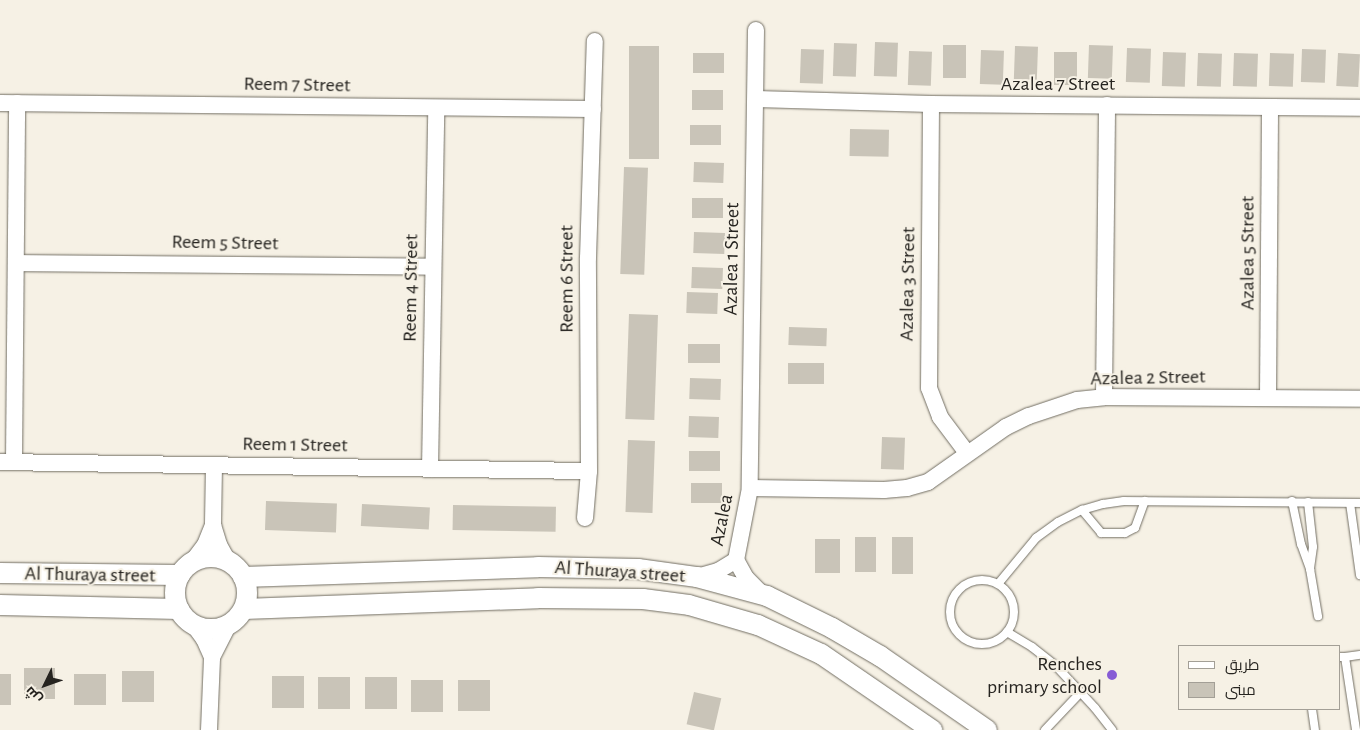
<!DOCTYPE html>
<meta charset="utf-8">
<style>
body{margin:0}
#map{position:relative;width:1360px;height:730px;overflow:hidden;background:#f6f1e5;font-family:"Alegreya Sans",Cairo,sans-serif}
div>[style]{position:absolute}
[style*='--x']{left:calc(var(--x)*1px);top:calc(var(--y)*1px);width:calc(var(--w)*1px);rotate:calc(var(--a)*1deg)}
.building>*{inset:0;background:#c9c4b8;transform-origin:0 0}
.roads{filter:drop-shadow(0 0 1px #726e63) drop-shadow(0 0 1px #726e63)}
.service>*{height:8px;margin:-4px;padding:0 4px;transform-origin:4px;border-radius:4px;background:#fff}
.service>.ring{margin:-4px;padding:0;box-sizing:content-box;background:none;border:8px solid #fff;border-radius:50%}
.minor>*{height:16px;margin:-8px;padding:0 8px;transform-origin:8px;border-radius:8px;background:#fff}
.tertiary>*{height:20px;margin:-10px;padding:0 10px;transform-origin:10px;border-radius:10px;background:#fff}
.tertiary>.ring{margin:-10px;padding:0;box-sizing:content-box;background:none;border:20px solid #fff;border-radius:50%}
.dots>*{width:14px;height:14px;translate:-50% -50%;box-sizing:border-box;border:2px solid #f6f1e5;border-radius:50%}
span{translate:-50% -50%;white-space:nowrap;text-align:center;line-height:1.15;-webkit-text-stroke:4px #f6f1e5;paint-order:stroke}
.street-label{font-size:20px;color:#262420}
.poi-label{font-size:20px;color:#262420}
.right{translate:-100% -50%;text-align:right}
.legend{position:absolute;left:1178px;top:645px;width:162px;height:65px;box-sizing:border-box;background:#f6f1e5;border:1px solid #a39f96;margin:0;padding:6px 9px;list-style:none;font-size:15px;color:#262420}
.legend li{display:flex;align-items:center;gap:10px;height:25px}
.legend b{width:25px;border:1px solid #a39f96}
.north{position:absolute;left:20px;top:660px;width:50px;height:50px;-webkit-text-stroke:4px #f6f1e5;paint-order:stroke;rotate:228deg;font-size:14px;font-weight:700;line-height:20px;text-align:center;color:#262420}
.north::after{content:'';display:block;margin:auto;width:18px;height:22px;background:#262420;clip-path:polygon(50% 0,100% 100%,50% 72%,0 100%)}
</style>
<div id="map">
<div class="building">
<div style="left:875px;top:42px;width:23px;height:34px;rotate:2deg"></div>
<div style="left:834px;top:43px;width:23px;height:33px;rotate:2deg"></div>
<div style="left:943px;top:45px;width:23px;height:33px"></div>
<div style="left:1089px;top:45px;width:24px;height:33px;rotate:2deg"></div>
<div style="left:629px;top:46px;width:30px;height:113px"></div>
<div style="left:1015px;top:46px;width:23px;height:33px;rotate:2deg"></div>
<div style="left:1127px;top:48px;width:24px;height:34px;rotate:2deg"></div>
<div style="left:801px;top:49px;width:23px;height:34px;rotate:2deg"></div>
<div style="left:1302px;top:49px;width:24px;height:33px;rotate:2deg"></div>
<div style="left:981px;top:50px;width:23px;height:34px;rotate:2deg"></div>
<div style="left:909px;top:51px;width:23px;height:34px;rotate:2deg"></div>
<div style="left:1054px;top:52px;width:23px;height:33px"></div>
<div style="left:1163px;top:52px;width:23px;height:34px;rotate:2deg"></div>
<div style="left:693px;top:53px;width:31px;height:20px"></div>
<div style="left:1198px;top:53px;width:24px;height:33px;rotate:2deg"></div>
<div style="left:1234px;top:53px;width:24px;height:33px;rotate:2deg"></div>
<div style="left:1270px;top:53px;width:24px;height:33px;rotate:2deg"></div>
<div style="left:1338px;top:53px;width:22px;height:33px;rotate:3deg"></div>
<div style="left:692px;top:90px;width:31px;height:20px"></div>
<div style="left:690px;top:125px;width:31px;height:20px"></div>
<div style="left:850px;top:129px;width:39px;height:27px;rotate:1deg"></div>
<div style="left:694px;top:162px;width:30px;height:20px;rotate:2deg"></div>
<div style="left:624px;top:167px;width:24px;height:107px;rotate:2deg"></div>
<div style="left:692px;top:198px;width:31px;height:20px"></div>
<div style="left:694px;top:232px;width:31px;height:21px;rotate:2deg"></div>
<div style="left:692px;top:267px;width:31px;height:21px;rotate:2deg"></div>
<div style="left:687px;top:292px;width:31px;height:21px;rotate:2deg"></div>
<div style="left:629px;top:314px;width:29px;height:105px;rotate:2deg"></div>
<div style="left:789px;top:327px;width:38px;height:18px;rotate:2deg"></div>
<div style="left:688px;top:344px;width:32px;height:19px"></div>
<div style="left:788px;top:363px;width:36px;height:21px"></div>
<div style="left:690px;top:378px;width:31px;height:21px;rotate:2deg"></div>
<div style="left:689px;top:416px;width:30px;height:21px;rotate:2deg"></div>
<div style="left:882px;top:437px;width:23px;height:32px;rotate:2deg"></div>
<div style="left:628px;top:440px;width:27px;height:72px;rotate:2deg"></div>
<div style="left:689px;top:451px;width:31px;height:20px"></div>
<div style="left:691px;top:483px;width:31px;height:20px"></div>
<div style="left:266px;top:501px;width:71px;height:29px;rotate:2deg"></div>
<div style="left:362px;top:504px;width:68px;height:22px;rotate:3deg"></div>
<div style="left:453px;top:505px;width:103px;height:25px;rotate:1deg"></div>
<div style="left:855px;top:537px;width:21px;height:35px"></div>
<div style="left:892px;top:537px;width:21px;height:37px"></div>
<div style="left:815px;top:539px;width:25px;height:34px"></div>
<div style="left:24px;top:668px;width:31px;height:31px"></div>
<div style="left:122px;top:671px;width:32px;height:31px"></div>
<div style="left:0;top:674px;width:11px;height:31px"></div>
<div style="left:74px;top:674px;width:32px;height:31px"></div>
<div style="left:272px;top:676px;width:32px;height:32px"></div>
<div style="left:318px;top:677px;width:32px;height:32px"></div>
<div style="left:365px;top:677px;width:32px;height:32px"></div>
<div style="left:411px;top:680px;width:32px;height:32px"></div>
<div style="left:458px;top:680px;width:32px;height:31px"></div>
<div style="left:694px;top:692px;width:28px;height:33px;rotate:13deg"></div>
</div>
<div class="roads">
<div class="service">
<div style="--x:1292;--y:501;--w:44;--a:78.2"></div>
<div style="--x:1301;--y:544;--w:27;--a:70"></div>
<div style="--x:1310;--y:569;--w:48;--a:80.3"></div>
<div style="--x:1308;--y:502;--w:45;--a:83.7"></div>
<div style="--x:1313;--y:547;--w:22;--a:98"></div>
<div style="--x:1350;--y:503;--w:73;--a:82.1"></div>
<div style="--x:1082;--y:510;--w:30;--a:50"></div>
<div style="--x:1101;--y:533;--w:24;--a:0"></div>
<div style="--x:1125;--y:533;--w:11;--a:-27"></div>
<div style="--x:1135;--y:528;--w:29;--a:-70"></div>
<div class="ring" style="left:950px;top:580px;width:56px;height:56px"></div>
<div style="--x:998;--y:584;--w:60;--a:-50.4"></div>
<div style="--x:1036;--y:538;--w:27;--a:-36"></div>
<div style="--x:1058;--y:522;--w:27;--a:-27"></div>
<div style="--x:1082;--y:510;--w:22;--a:-16"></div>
<div style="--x:1103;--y:504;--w:21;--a:-8"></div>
<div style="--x:1124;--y:501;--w:236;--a:0.5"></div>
<div style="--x:1007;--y:632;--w:29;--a:31"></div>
<div style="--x:1032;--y:647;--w:31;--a:38"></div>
<div style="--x:1056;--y:666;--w:57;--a:47.1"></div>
<div style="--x:1095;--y:708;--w:28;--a:52"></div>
<div style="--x:1339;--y:657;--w:6;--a:0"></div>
<div style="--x:1345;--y:657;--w:74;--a:81.4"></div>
<div style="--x:1345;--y:657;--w:15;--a:-8"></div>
<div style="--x:1312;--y:709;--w:21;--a:82"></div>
<div style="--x:1045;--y:730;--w:52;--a:-46.5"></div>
</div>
<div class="minor">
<div style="--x:756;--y:30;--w:458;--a:90.8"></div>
<div style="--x:750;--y:488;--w:73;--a:101"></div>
<div style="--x:736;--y:560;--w:21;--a:61"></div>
<div style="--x:746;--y:578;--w:21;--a:45"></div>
<div style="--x:756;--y:99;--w:175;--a:1.6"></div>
<div style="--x:931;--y:104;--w:429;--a:0.5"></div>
<div style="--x:0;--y:103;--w:593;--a:0.58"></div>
<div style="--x:931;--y:104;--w:284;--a:90.4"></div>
<div style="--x:929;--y:388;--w:31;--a:69"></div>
<div style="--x:940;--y:417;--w:45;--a:53.1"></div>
<div style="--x:16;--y:263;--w:417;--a:0.5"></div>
<div style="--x:1104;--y:397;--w:292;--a:-89.4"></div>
<div style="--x:1268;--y:398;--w:291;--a:-89.6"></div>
<div style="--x:0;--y:462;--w:589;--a:0.88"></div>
<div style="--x:14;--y:462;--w:359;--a:-89.5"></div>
<div style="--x:214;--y:466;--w:59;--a:91"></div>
<div style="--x:213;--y:525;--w:21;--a:73"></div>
<div style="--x:219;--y:545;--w:18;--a:61"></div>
<div style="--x:430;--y:469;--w:361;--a:-89"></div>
<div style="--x:750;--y:488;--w:134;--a:0.9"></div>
<div style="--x:884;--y:490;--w:23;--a:-5"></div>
<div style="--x:907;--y:488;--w:22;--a:-16"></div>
<div style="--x:928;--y:482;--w:95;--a:-35.2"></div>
<div style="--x:1006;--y:427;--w:25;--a:-26"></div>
<div style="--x:1029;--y:416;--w:51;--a:-18.4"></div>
<div style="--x:1077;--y:400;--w:27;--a:-6"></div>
<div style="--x:1104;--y:397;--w:256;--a:0.4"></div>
<div style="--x:585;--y:518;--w:47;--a:-85.1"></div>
<div style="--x:589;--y:471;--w:213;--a:-90.3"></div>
<div style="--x:588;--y:258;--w:217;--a:-88.2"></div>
<div style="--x:192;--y:562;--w:21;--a:-53"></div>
<div style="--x:205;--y:545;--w:22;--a:-68"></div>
<div style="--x:697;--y:577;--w:22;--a:-16"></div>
<div style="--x:718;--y:571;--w:21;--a:-31"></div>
<div style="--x:193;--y:624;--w:19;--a:54"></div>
<div style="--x:204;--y:639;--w:20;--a:66"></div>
<div style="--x:209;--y:730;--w:73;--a:-87.6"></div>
<div style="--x:212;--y:657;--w:37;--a:-63"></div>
</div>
<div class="tertiary">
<div class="ring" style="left:175px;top:557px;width:52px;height:52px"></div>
<div style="--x:0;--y:573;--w:180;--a:0.6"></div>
<div style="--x:243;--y:577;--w:295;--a:-1.9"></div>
<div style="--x:538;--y:567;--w:100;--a:1.1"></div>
<div style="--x:638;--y:569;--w:60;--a:7.7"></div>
<div style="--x:697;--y:577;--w:73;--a:15.2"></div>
<div style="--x:767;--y:596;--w:72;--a:26.2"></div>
<div style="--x:832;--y:628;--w:56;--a:30.3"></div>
<div style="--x:880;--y:656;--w:130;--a:34.7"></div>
<div style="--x:0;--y:605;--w:179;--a:1.3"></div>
<div style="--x:244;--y:609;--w:294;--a:-2.1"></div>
<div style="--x:538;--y:598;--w:105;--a:0.5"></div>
<div style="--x:643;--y:599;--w:46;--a:7.4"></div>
<div style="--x:689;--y:605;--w:72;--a:16.2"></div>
<div style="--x:758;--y:625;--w:69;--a:24.7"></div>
<div style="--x:821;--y:654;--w:135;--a:34.4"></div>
</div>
</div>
<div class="dots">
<div style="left:1112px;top:675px;background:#875cd5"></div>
</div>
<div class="street-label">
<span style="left:1058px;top:84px">Azalea 7 Street</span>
<span style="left:297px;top:85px;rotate:1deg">Reem 7 Street</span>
<span style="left:225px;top:243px;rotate:1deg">Reem 5 Street</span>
<span style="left:1248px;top:253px;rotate:-90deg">Azalea 5 Street</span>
<span style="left:732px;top:259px;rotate:-89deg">Azalea 1 Street</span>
<span style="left:567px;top:279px;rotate:-90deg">Reem 6 Street</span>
<span style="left:908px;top:284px;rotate:-89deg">Azalea 3 Street</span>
<span style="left:411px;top:288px;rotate:-89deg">Reem 4 Street</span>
<span style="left:1148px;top:378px;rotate:-1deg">Azalea 2 Street</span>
<span style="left:295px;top:445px;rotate:1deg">Reem 1 Street</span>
<span style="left:722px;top:520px;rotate:-79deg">Azalea</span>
<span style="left:620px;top:572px;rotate:4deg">Al Thuraya street</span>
<span style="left:90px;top:575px;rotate:1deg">Al Thuraya street</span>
</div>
<div class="poi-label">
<span class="right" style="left:1102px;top:676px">Renches<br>primary school</span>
</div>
<ul class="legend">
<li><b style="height:6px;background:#fff"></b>طريق</li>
<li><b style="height:14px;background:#c9c4b8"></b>مبنى</li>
</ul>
<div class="north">ش</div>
</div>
